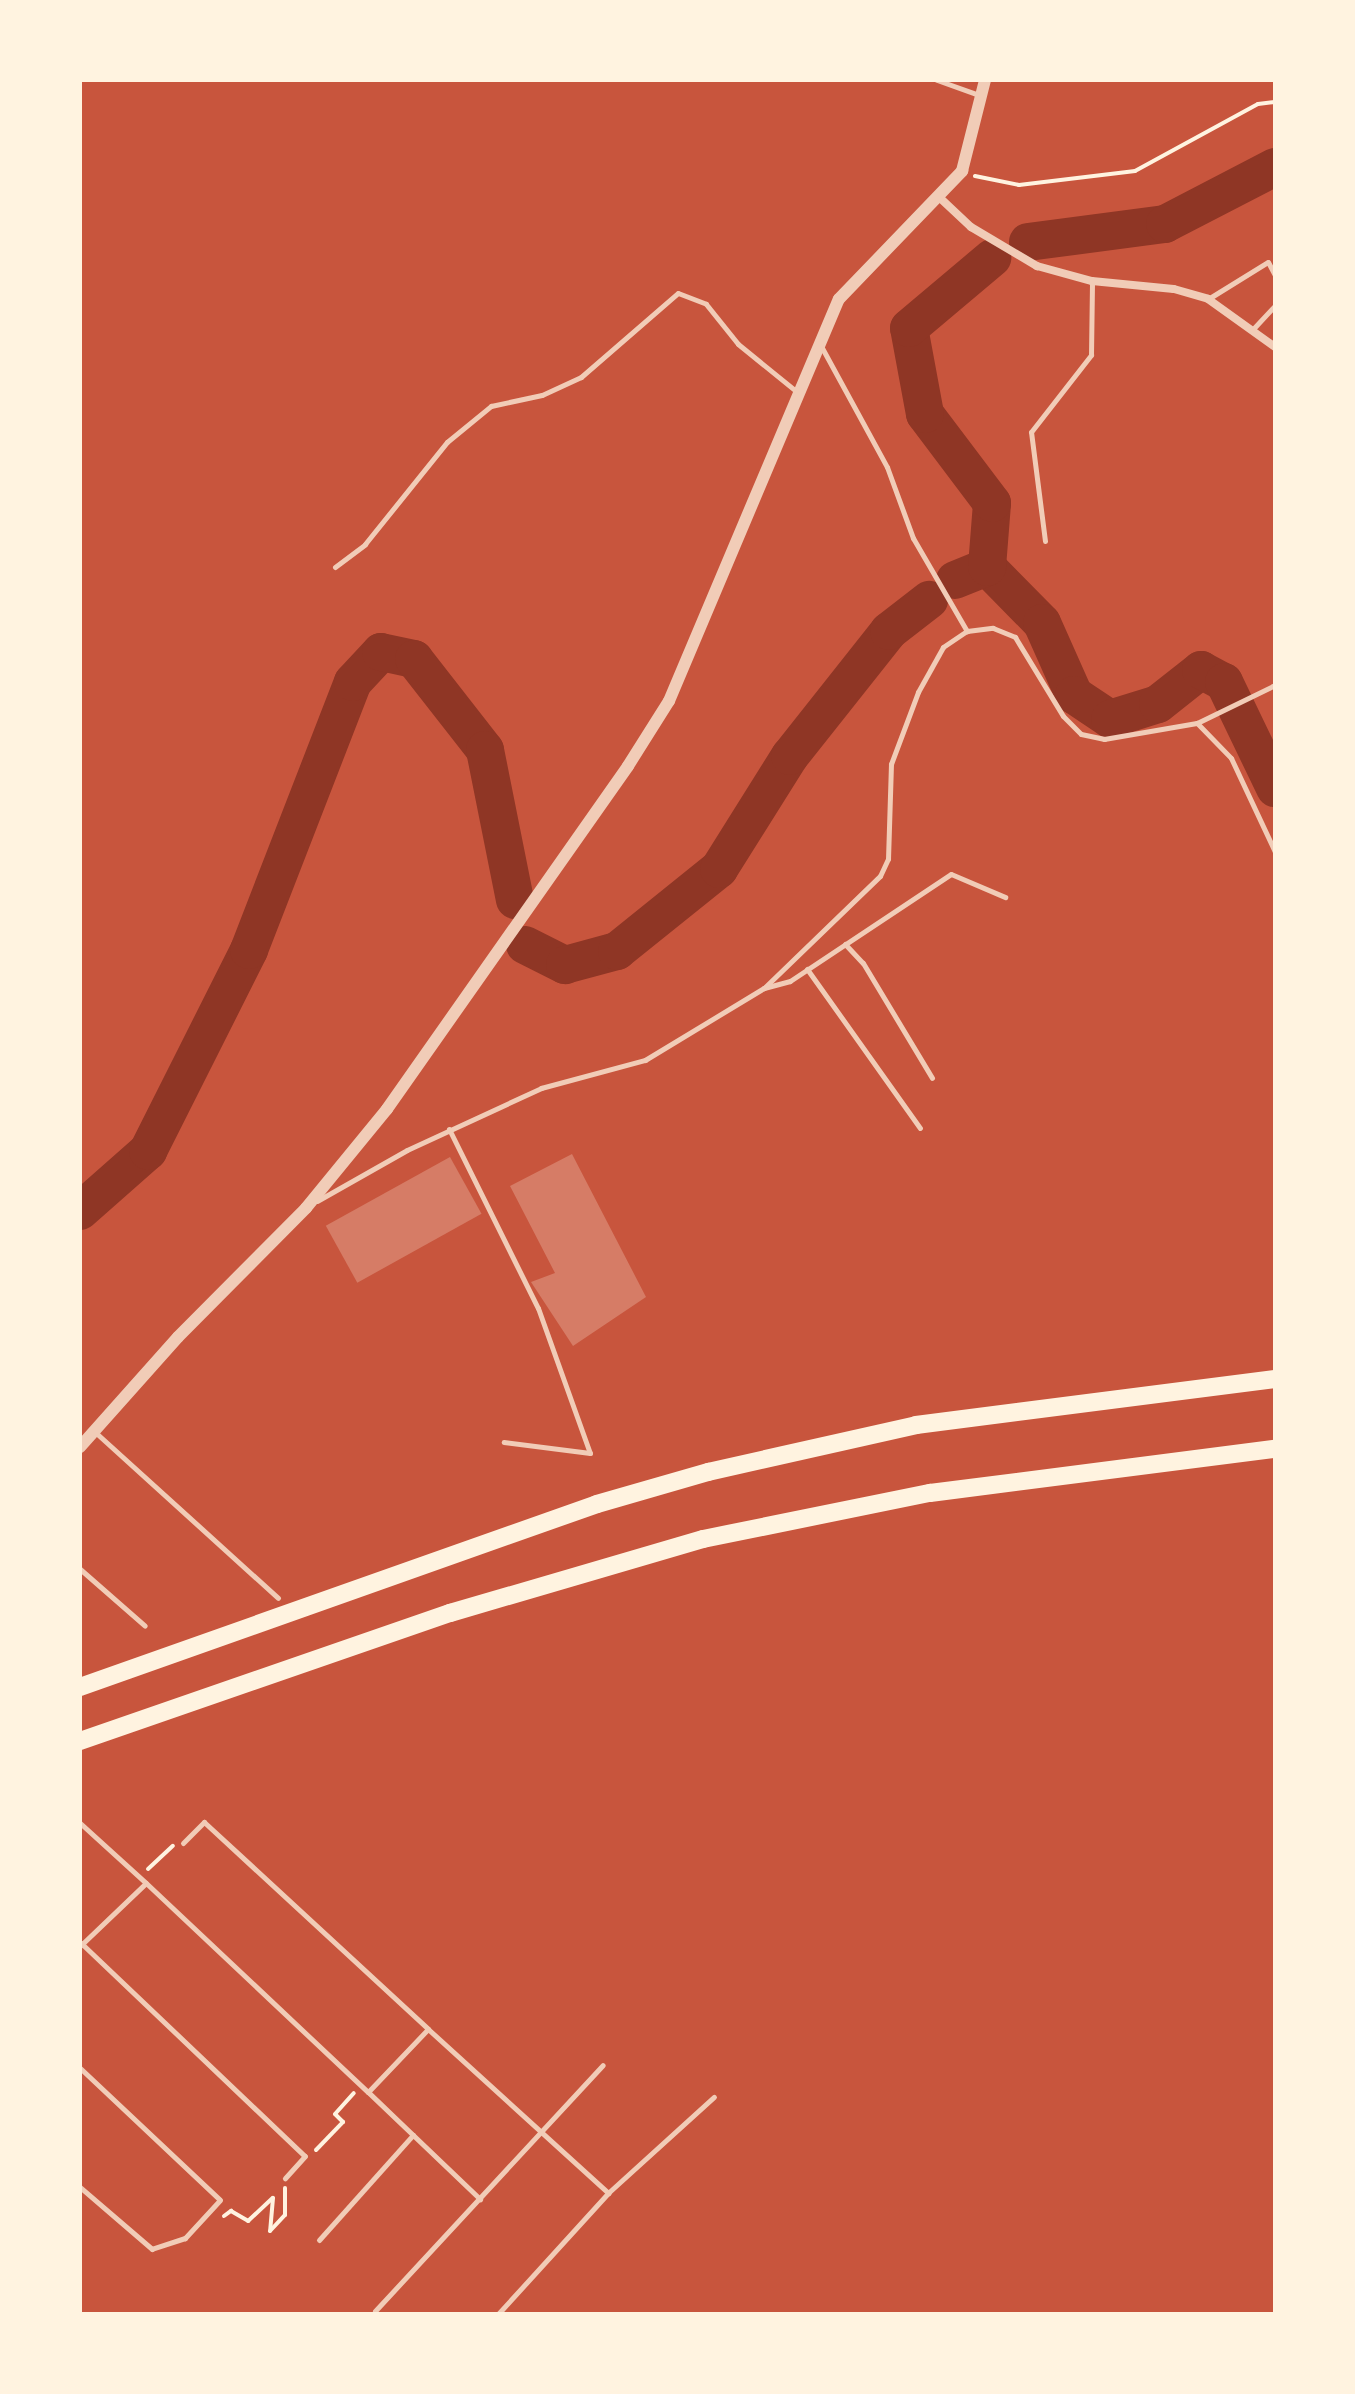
<!DOCTYPE html>
<style>
body{margin:0}
#map{position:relative;width:1355px;height:2394px;overflow:hidden;background:#c8553d;font-family:"Public Sans",sans-serif}
div>[style]{position:absolute}
[style*='--x']{left:calc(var(--x)*1px);top:calc(var(--y)*1px);width:calc(var(--w)*1px);rotate:calc(var(--a)*1deg)}
.river>*{height:38px;margin:-19px;padding:0 19px;transform-origin:19px;border-radius:19px;background:#8f3625}
.building>*{inset:0;background:#d67c66;transform-origin:0 0}
.path>*{height:4px;margin:-2px;padding:0 2px;transform-origin:2px;border-radius:2px;background:#fff3e0}
.service>*{height:5px;margin:-2.5px;padding:0 2.5px;transform-origin:2.5px;border-radius:2.5px;background:#f1ccb7}
.minor>*{height:8px;margin:-4px;padding:0 4px;transform-origin:4px;border-radius:4px;background:#f1ccb7}
.tertiary>*{height:12px;margin:-6px;padding:0 6px;transform-origin:6px;border-radius:6px;background:#f1ccb7}
.motorway>*{height:18px;margin:-9px;padding:0 9px;transform-origin:9px;border-radius:9px;background:#fff3e0}
span{translate:-50% -50%;white-space:nowrap;text-align:center;line-height:1.15;-webkit-text-stroke:6px #fff3e0;paint-order:stroke}
.frame{position:absolute;inset:0;border:82px solid #fff3e0;pointer-events:none}
</style>
<div id="map">
<div class="river">
<div style="--x:1028;--y:242;--w:138;--a:-7.5"></div>
<div style="--x:1165;--y:224;--w:124;--a:-27.4"></div>
<div style="--x:987;--y:567;--w:78;--a:45.5"></div>
<div style="--x:1042;--y:623;--w:79;--a:66"></div>
<div style="--x:1074;--y:695;--w:43;--a:33.7"></div>
<div style="--x:1110;--y:719;--w:50;--a:-17.4"></div>
<div style="--x:1158;--y:704;--w:55;--a:-38.3"></div>
<div style="--x:1201;--y:670;--w:26;--a:28"></div>
<div style="--x:1224;--y:682;--w:118;--a:64.3"></div>
<div style="--x:955;--y:580;--w:35;--a:-22"></div>
<div style="--x:987;--y:567;--w:64;--a:-85.5"></div>
<div style="--x:992;--y:503;--w:111;--a:-127"></div>
<div style="--x:925;--y:414;--w:87;--a:-100.5"></div>
<div style="--x:909;--y:328;--w:109;--a:-40.1"></div>
<div style="--x:525;--y:945;--w:45;--a:26.6"></div>
<div style="--x:565;--y:965;--w:54;--a:-15.1"></div>
<div style="--x:617;--y:951;--w:131;--a:-38.8"></div>
<div style="--x:719;--y:869;--w:133;--a:-57.9"></div>
<div style="--x:790;--y:756;--w:159;--a:-51.6"></div>
<div style="--x:889;--y:631;--w:51;--a:-37.8"></div>
<div style="--x:80;--y:1211;--w:91;--a:-41.4"></div>
<div style="--x:148;--y:1151;--w:225;--a:-63.3"></div>
<div style="--x:249;--y:950;--w:287;--a:-68.8"></div>
<div style="--x:353;--y:682;--w:41;--a:-47"></div>
<div style="--x:381;--y:652;--w:34;--a:12"></div>
<div style="--x:414;--y:659;--w:115;--a:52"></div>
<div style="--x:485;--y:750;--w:153;--a:78.7"></div>
</div>
<div class="building">
<div style="clip-path:polygon(572px 1154px,646px 1297px,573px 1346px,531px 1282px,555px 1273px,510px 1186px)"></div>
<div style="left:450px;top:1157px;width:65px;height:142px;rotate:61deg"></div>
</div>
<div class="path">
<div style="--x:975;--y:176;--w:45;--a:11.6"></div>
<div style="--x:1019;--y:185;--w:117;--a:-6.9"></div>
<div style="--x:1135;--y:171;--w:140;--a:-28.6"></div>
<div style="--x:1258;--y:104;--w:17;--a:-7"></div>
<div style="--x:148;--y:1869;--w:34;--a:-43"></div>
<div style="--x:316;--y:2150;--w:39;--a:-46"></div>
<div style="--x:343;--y:2122;--w:11;--a:-135"></div>
<div style="--x:335;--y:2114;--w:28;--a:-48"></div>
<div style="--x:224;--y:2216;--w:9;--a:-36"></div>
<div style="--x:231;--y:2211;--w:20;--a:30"></div>
<div style="--x:248;--y:2221;--w:34;--a:-43"></div>
<div style="--x:273;--y:2198;--w:33;--a:95"></div>
<div style="--x:270;--y:2231;--w:22;--a:-47"></div>
<div style="--x:285;--y:2215;--w:27;--a:-90"></div>
</div>
<div class="service">
<div style="--x:937;--y:80;--w:45;--a:19.7"></div>
<div style="--x:1208;--y:299;--w:70;--a:-31.7"></div>
<div style="--x:1268;--y:262;--w:15;--a:62"></div>
<div style="--x:1253;--y:329;--w:33;--a:-47"></div>
<div style="--x:821;--y:346;--w:138;--a:61.4"></div>
<div style="--x:887;--y:467;--w:76;--a:69.9"></div>
<div style="--x:913;--y:538;--w:108;--a:59.9"></div>
<div style="--x:1045;--y:541;--w:110;--a:-97.3"></div>
<div style="--x:1031;--y:432;--w:98;--a:-52.1"></div>
<div style="--x:1091;--y:355;--w:74;--a:-89.2"></div>
<div style="--x:335;--y:567;--w:38;--a:-37"></div>
<div style="--x:365;--y:544;--w:131;--a:-51.2"></div>
<div style="--x:447;--y:442;--w:57;--a:-39.3"></div>
<div style="--x:491;--y:406;--w:52;--a:-12.2"></div>
<div style="--x:542;--y:395;--w:43;--a:-24.8"></div>
<div style="--x:581;--y:377;--w:128;--a:-40.9"></div>
<div style="--x:678;--y:293;--w:30;--a:21"></div>
<div style="--x:706;--y:304;--w:51;--a:51.3"></div>
<div style="--x:738;--y:344;--w:76;--a:39.1"></div>
<div style="--x:1197;--y:723;--w:49;--a:45.8"></div>
<div style="--x:1231;--y:758;--w:104;--a:64.9"></div>
<div style="--x:845;--y:944;--w:26;--a:47"></div>
<div style="--x:863;--y:963;--w:134;--a:59"></div>
<div style="--x:807;--y:969;--w:195;--a:54.6"></div>
<div style="--x:764;--y:988;--w:27;--a:-15"></div>
<div style="--x:790;--y:981;--w:193;--a:-33.6"></div>
<div style="--x:951;--y:874;--w:59;--a:23.1"></div>
<div style="--x:449;--y:1129;--w:200;--a:63.6"></div>
<div style="--x:538;--y:1308;--w:154;--a:70.3"></div>
<div style="--x:590;--y:1453;--w:87;--a:-172.7"></div>
<div style="--x:317;--y:1201;--w:103;--a:-29.5"></div>
<div style="--x:407;--y:1150;--w:148;--a:-24.8"></div>
<div style="--x:541;--y:1088;--w:108;--a:-15.1"></div>
<div style="--x:645;--y:1060;--w:139;--a:-31.2"></div>
<div style="--x:764;--y:988;--w:161;--a:-44"></div>
<div style="--x:880;--y:876;--w:19;--a:-65"></div>
<div style="--x:888;--y:859;--w:95;--a:-88.2"></div>
<div style="--x:891;--y:764;--w:77;--a:-69.4"></div>
<div style="--x:918;--y:692;--w:51;--a:-60.9"></div>
<div style="--x:943;--y:647;--w:29;--a:-34"></div>
<div style="--x:967;--y:631;--w:26;--a:-7"></div>
<div style="--x:993;--y:628;--w:24;--a:22"></div>
<div style="--x:1015;--y:637;--w:92;--a:58.7"></div>
<div style="--x:1063;--y:716;--w:25;--a:45"></div>
<div style="--x:1081;--y:734;--w:24;--a:12"></div>
<div style="--x:1104;--y:739;--w:94;--a:-9.8"></div>
<div style="--x:1197;--y:723;--w:87;--a:-26"></div>
<div style="--x:95;--y:1432;--w:247;--a:42.2"></div>
<div style="--x:80;--y:1569;--w:86;--a:41.2"></div>
<div style="--x:80;--y:1823;--w:89;--a:42.3"></div>
<div style="--x:183;--y:1843;--w:30;--a:-45"></div>
<div style="--x:204;--y:1822;--w:305;--a:42.7"></div>
<div style="--x:81;--y:1943;--w:309;--a:43.6"></div>
<div style="--x:305;--y:2156;--w:30;--a:132"></div>
<div style="--x:80;--y:1946;--w:91;--a:-43.7"></div>
<div style="--x:146;--y:1883;--w:305;--a:43.3"></div>
<div style="--x:368;--y:2092;--w:87;--a:-46.4"></div>
<div style="--x:428;--y:2029;--w:244;--a:42.3"></div>
<div style="--x:80;--y:2068;--w:192;--a:43.3"></div>
<div style="--x:220;--y:2200;--w:52;--a:132.6"></div>
<div style="--x:185;--y:2238;--w:35;--a:162"></div>
<div style="--x:152;--y:2249;--w:95;--a:-139.3"></div>
<div style="--x:413;--y:2135;--w:93;--a:43.7"></div>
<div style="--x:319;--y:2240;--w:141;--a:-48.2"></div>
<div style="--x:413;--y:2135;--w:62;--a:-136.3"></div>
<div style="--x:375;--y:2311;--w:335;--a:-47.2"></div>
<div style="--x:498;--y:2314;--w:164;--a:-47.7"></div>
<div style="--x:608;--y:2193;--w:143;--a:-42.2"></div>
</div>
<div class="minor">
<div style="--x:939;--y:197;--w:44;--a:43.2"></div>
<div style="--x:971;--y:227;--w:77;--a:30.6"></div>
<div style="--x:1037;--y:266;--w:57;--a:15.3"></div>
<div style="--x:1092;--y:281;--w:82;--a:5.6"></div>
<div style="--x:1174;--y:289;--w:35;--a:16"></div>
<div style="--x:1208;--y:299;--w:82;--a:35.6"></div>
</div>
<div class="tertiary">
<div style="--x:80;--y:1447;--w:147;--a:-48.3"></div>
<div style="--x:178;--y:1337;--w:182;--a:-45.2"></div>
<div style="--x:306;--y:1208;--w:128;--a:-50.7"></div>
<div style="--x:387;--y:1109;--w:419;--a:-54.9"></div>
<div style="--x:628;--y:766;--w:77;--a:-57.8"></div>
<div style="--x:669;--y:701;--w:436;--a:-67.1"></div>
<div style="--x:839;--y:299;--w:178;--a:-46.1"></div>
<div style="--x:962;--y:171;--w:94;--a:-75.8"></div>
</div>
<div class="motorway">
<div style="--x:80;--y:1687;--w:548;--a:-19.49"></div>
<div style="--x:597;--y:1504;--w:116;--a:-16.1"></div>
<div style="--x:708;--y:1472;--w:213;--a:-12.7"></div>
<div style="--x:916;--y:1425;--w:362;--a:-7.3"></div>
<div style="--x:80;--y:1741;--w:392;--a:-19.1"></div>
<div style="--x:450;--y:1613;--w:264;--a:-16.3"></div>
<div style="--x:703;--y:1539;--w:232;--a:-11.5"></div>
<div style="--x:930;--y:1493;--w:348;--a:-7.3"></div>
</div>
<div class="frame"></div>
</div>
